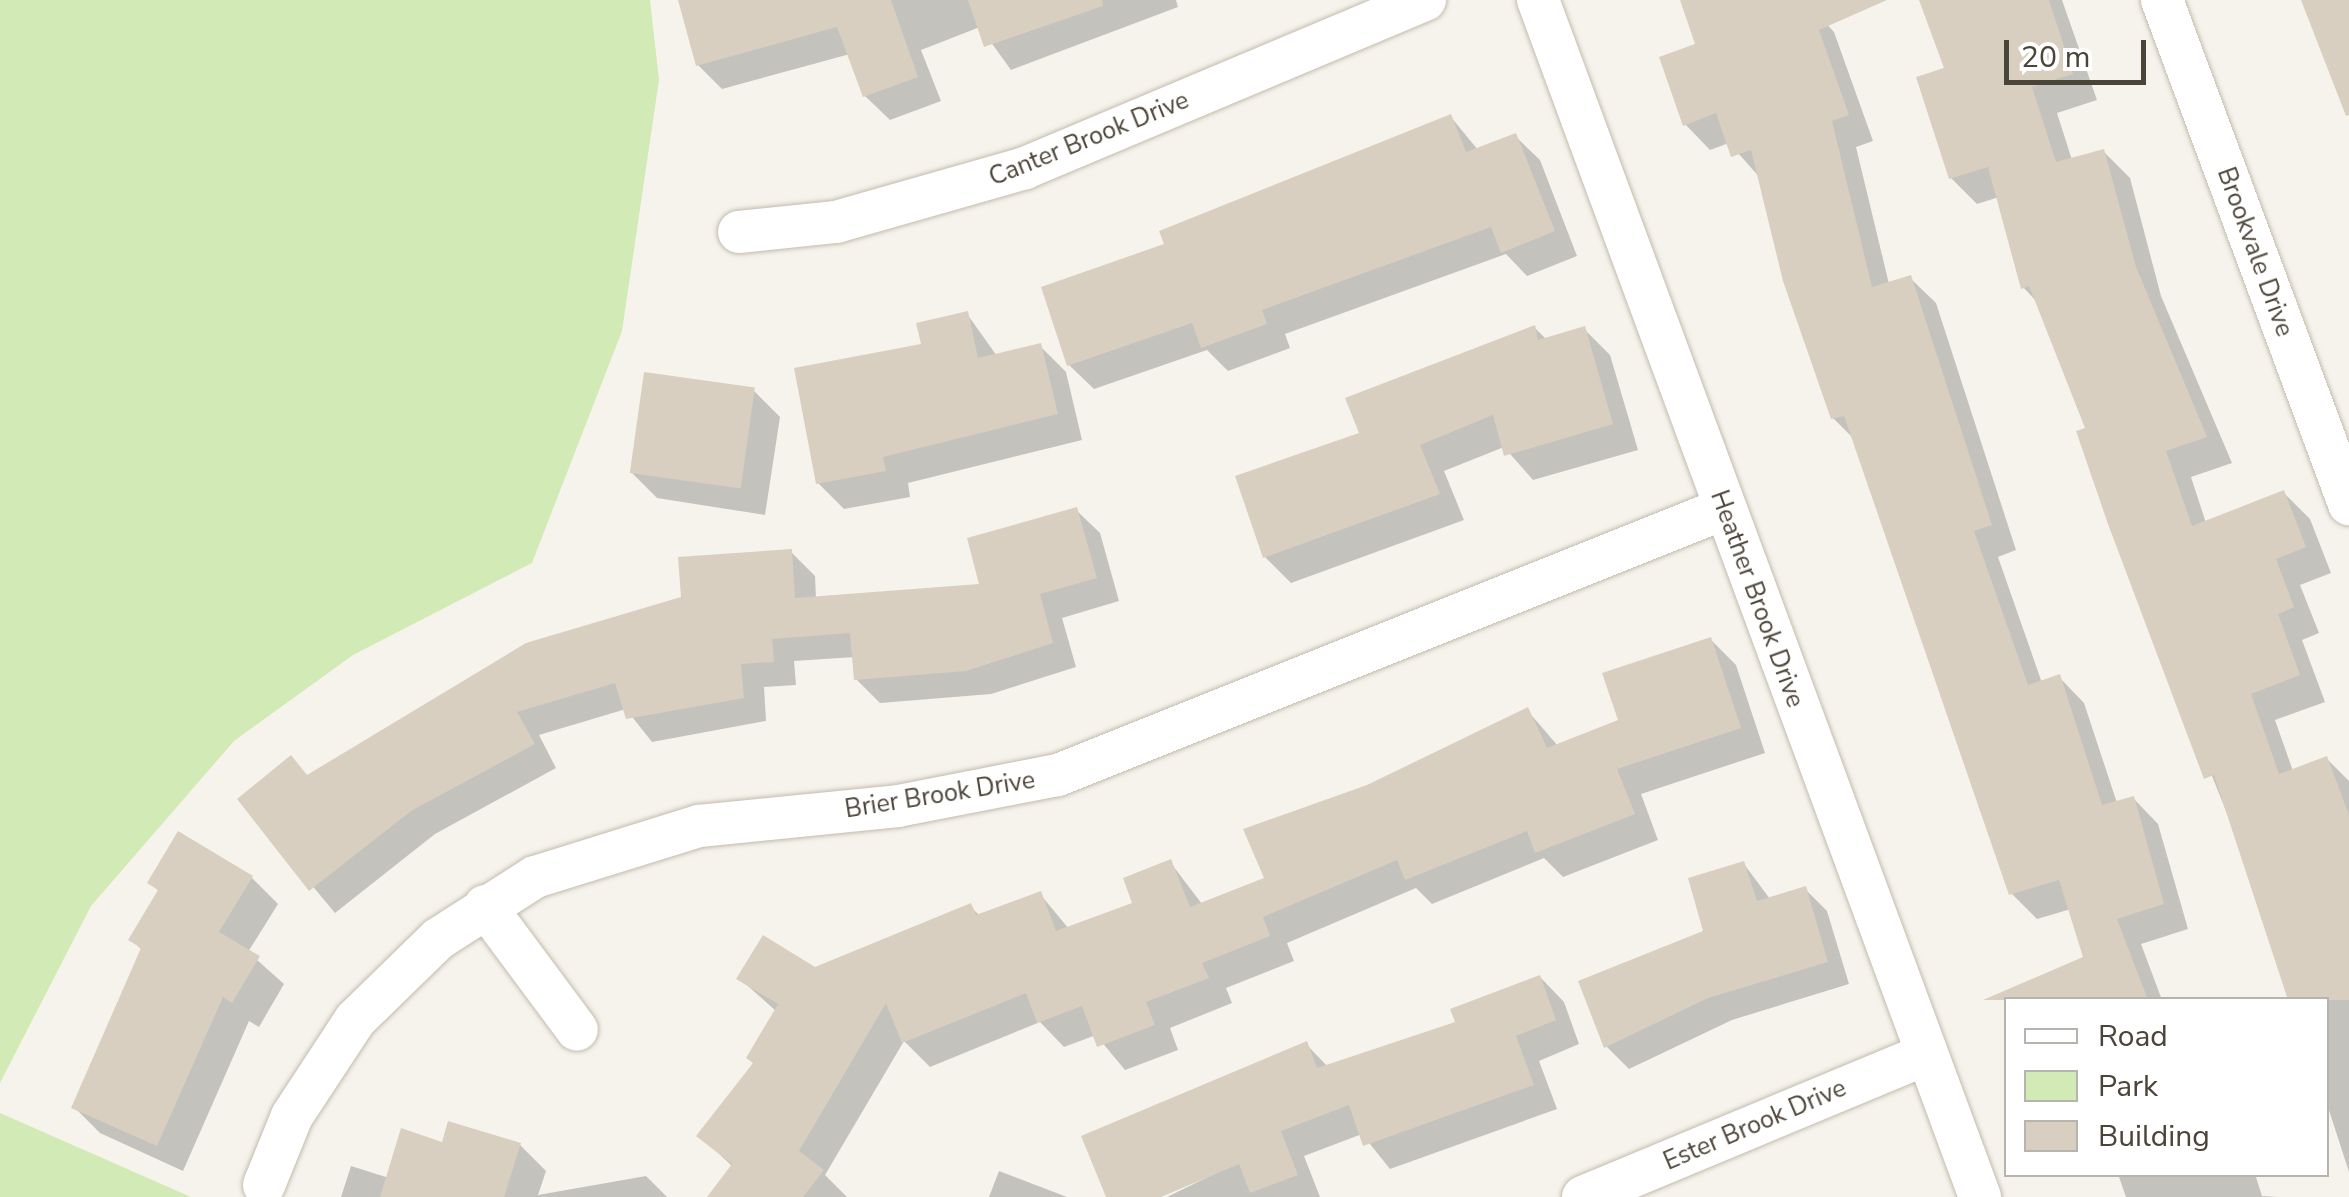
<!DOCTYPE html>
<style>
body{margin:0}
#map{position:relative;width:2349px;height:1197px;overflow:hidden;background:#f6f3ec;font-family:"Nunito Sans",sans-serif}
div>[style]{position:absolute}
[style*='--x']{left:calc(var(--x)*1px);top:calc(var(--y)*1px);width:calc(var(--w)*1px);rotate:calc(var(--a)*1deg)}
.green>*{inset:0;background:#d2eab5}
.shadow>*{inset:0;background:#0003}
.building>*{inset:0;background:#d8cfc1;transform-origin:0 0}
.roads{filter:drop-shadow(0 0 2px #c2bbae) drop-shadow(0 0 2px #c2bbae)}
.street>*{height:42px;margin:-21px;padding:0 21px;transform-origin:21px;border-radius:21px;background:#fff}
span{translate:-50% -50%;white-space:nowrap;text-align:center;line-height:1.15;-webkit-text-stroke:9px #fff;paint-order:stroke}
.street-label{font-size:25px;color:#4b4439}
.legend{position:absolute;left:2004px;top:997px;width:325px;height:180px;box-sizing:border-box;background:#fff;border:2px solid #b7b4b0;margin:0;padding:12px 18px;list-style:none;font-size:30px;color:#4b4439}
.legend li{display:flex;align-items:center;gap:20px;height:50px}
.legend b{width:50px;border:2px solid #b7b4b0}
.scale{position:absolute;left:2004px;top:40px;width:142px;height:45px;box-sizing:border-box;border:5px solid #4b4439;border-top:0;padding-left:12px;font-size:30px;line-height:35px;white-space:nowrap;color:#4b4439;-webkit-text-stroke:8px #fff;paint-order:stroke}
</style>
<div id="map">
<div class="green">
<div style="clip-path:polygon(0 0,650px 0,659px 80px,622px 331px,532px 563px,353px 655px,234px 741px,91px 906px,0 1083px)"></div>
<div style="clip-path:polygon(0 1113px,191px 1197px,0 1197px)"></div>
</div>
<div class="shadow">
<div style="clip-path:polygon(680px 0,1176px 0,1178px 7px,1011px 70px,980px 27px,921px 50px,941px 101px,890px 120px,865px 96px,850px 54px,722px 89px,698px 65px)"></div>
<div style="clip-path:polygon(1682px 0,1804px 0,1834px 32px,1873px 141px,1856px 147px,1889px 284px,1910px 278px,1936px 303px,2016px 550px,1998px 557px,2042px 683px,2059px 677px,2084px 703px,2117px 803px,2133px 798px,2158px 824px,2188px 929px,2141px 944px,2162px 1000px,2055px 1000px,2086px 959px,2071px 909px,2037px 919px,2011px 893px,1854px 439px,1833px 418px,1762px 180px,1729px 143px,1710px 150px,1685px 124px,1698px 46px)"></div>
<div style="clip-path:polygon(1921px 0,2062px 0,2097px 100px,2057px 113px,2072px 160px,2104px 152px,2130px 178px,2161px 296px,2232px 463px,2191px 477px,2206px 523px,2284px 493px,2310px 519px,2331px 573px,2300px 585px,2319px 633px,2302px 640px,2325px 702px,2275px 720px,2293px 771px,2326px 758px,2349px 781px,2349px 1172px,2326px 1101px,2326px 1000px,2266px 910px,2110px 523px,2088px 430px,2037px 302px,2023px 287px,1999px 197px,1977px 204px,1951px 178px,1947px 69px)"></div>
<div style="clip-path:polygon(1451px 117px,1478px 150px,1515px 136px,1540px 160px,1577px 256px,1527px 276px,1506px 254px,1285px 334px,1290px 348px,1228px 371px,1207px 350px,1094px 389px,1069px 365px,1167px 246px)"></div>
<div style="clip-path:polygon(967px 314px,997px 356px,1040px 346px,1066px 372px,1082px 440px,908px 483px,910px 497px,844px 509px,818px 483px,924px 345px)"></div>
<div style="clip-path:polygon(1534px 327px,1547px 340px,1584px 329px,1610px 355px,1638px 450px,1533px 480px,1504px 447px,1444px 471px,1464px 520px,1291px 583px,1265px 557px,1363px 435px,1348px 399px)"></div>
<div style="clip-path:polygon(754px 391px,780px 417px,765px 515px,657px 498px,631px 472px)"></div>
<div style="clip-path:polygon(1076px 510px,1100px 533px,1119px 601px,1062px 618px,1076px 667px,991px 694px,880px 703px,856px 679px,855px 657px,794px 661px,796px 685px,764px 687px,766px 721px,652px 742px,626px 709px,539px 735px,556px 768px,435px 834px,335px 913px,240px 799px,291px 759px,309px 777px,791px 552px,815px 576px,816px 599px,982px 586px)"></div>
<div style="clip-path:polygon(1711px 640px,1736px 665px,1765px 753px,1641px 794px,1658px 840px,1563px 877px,1544px 858px,1432px 904px,1416px 888px,1287px 943px,1294px 961px,1226px 988px,1232px 1003px,1170px 1028px,1178px 1050px,1125px 1070px,1096px 1035px,1064px 1047px,1040px 1022px,930px 1067px,904px 1041px,825px 1175px,847px 1197px,710px 1197px,733px 1167px,700px 1136px,755px 1064px,776px 1011px,740px 979px,815px 970px,970px 906px,980px 916px,1040px 894px,1069px 929px,1135px 904px,1170px 862px,1202px 904px,1267px 879px,1368px 787px,1527px 710px,1558px 746px,1621px 722px)"></div>
<div style="clip-path:polygon(1744px 864px,1770px 899px,1805px 889px,1827px 911px,1849px 984px,1732px 1020px,1629px 1069px,1606px 1046px,1706px 932px)"></div>
<div style="clip-path:polygon(252px 878px,278px 904px,248px 952px,284px 984px,259px 1027px,249px 1021px,183px 1171px,100px 1133px,74px 1107px,142px 950px,131px 939px,160px 892px,150px 882px)"></div>
<div style="clip-path:polygon(1540px 977px,1564px 1002px,1579px 1044px,1539px 1061px,1557px 1109px,1390px 1169px,1362px 1134px,1304px 1156px,1320px 1197px,1167px 1197px,1249px 1157px,1154px 1197px,1108px 1197px,1306px 1044px,1328px 1067px,1458px 1023px)"></div>
<div style="clip-path:polygon(443px 1145px,520px 1145px,546px 1171px,538px 1195px,646px 1176px,667px 1197px,341px 1197px,351px 1166px,389px 1178px)"></div>
<div style="clip-path:polygon(999px 1171px,1067px 1197px,989px 1197px)"></div>
<div style="clip-path:polygon(2118px 1174px,2255px 1174px,2262px 1196px,2278px 1197px,2126px 1197px)"></div>
</div>
<div class="building">
<div style="clip-path:polygon(678px 0,891px 0,918px 77px,863px 97px,837px 27px,696px 66px)"></div>
<div style="clip-path:polygon(968px 0,1102px 0,1103px 6px,984px 47px)"></div>
<div style="clip-path:polygon(1680px 0,1887px 0,1819px 30px,1849px 115px,1832px 121px,1872px 287px,1911px 275px,1992px 525px,1974px 531px,2028px 685px,2060px 674px,2102px 805px,2134px 796px,2164px 904px,2117px 919px,2148px 1000px,1983px 1000px,2083px 957px,2059px 880px,2009px 895px,1844px 416px,1831px 419px,1783px 281px,1751px 150px,1731px 157px,1716px 113px,1683px 126px,1659px 57px,1695px 44px)"></div>
<div style="clip-path:polygon(1919px 0,2049px 0,2073px 74px,2032px 87px,2056px 162px,2104px 149px,2136px 267px,2207px 437px,2166px 451px,2192px 526px,2284px 490px,2306px 547px,2276px 559px,2294px 607px,2278px 614px,2300px 675px,2251px 694px,2279px 774px,2327px 756px,2349px 815px,2349px 1000px,2288px 1000px,2214px 775px,2204px 779px,2108px 524px,2076px 431px,2085px 428px,2029px 286px,2021px 289px,1988px 167px,1949px 179px,1916px 77px,1944px 68px)"></div>
<div style="clip-path:polygon(2301px 0,2349px 0,2349px 115px,2346px 116px)"></div>
<div style="clip-path:polygon(1451px 114px,1466px 152px,1516px 133px,1555px 231px,1501px 253px,1491px 227px,1262px 310px,1267px 324px,1201px 348px,1192px 323px,1067px 366px,1041px 287px,1164px 244px,1159px 231px)"></div>
<div style="clip-path:polygon(968px 311px,978px 358px,1041px 343px,1058px 414px,883px 457px,886px 471px,816px 484px,794px 368px,921px 344px,916px 323px)"></div>
<div style="clip-path:polygon(1535px 325px,1538px 340px,1585px 326px,1613px 424px,1504px 456px,1493px 415px,1420px 445px,1440px 494px,1263px 558px,1235px 476px,1359px 433px,1345px 398px)"></div>
<div style="left:644px;top:372px;width:112px;height:102px;rotate:8deg"></div>
<div style="clip-path:polygon(1077px 507px,1097px 578px,1040px 594px,1053px 643px,966px 671px,854px 680px,850px 633px,772px 639px,774px 662px,741px 664px,744px 698px,626px 719px,615px 683px,517px 712px,535px 744px,411px 811px,309px 891px,237px 799px,291px 755px,307px 775px,526px 643px,681px 597px,678px 557px,792px 549px,795px 598px,979px 584px,967px 538px)"></div>
<div style="clip-path:polygon(1711px 637px,1741px 728px,1617px 769px,1635px 814px,1535px 853px,1527px 831px,1405px 880px,1397px 860px,1263px 917px,1270px 936px,1202px 963px,1209px 978px,1146px 1002px,1155px 1025px,1097px 1047px,1082px 1006px,1037px 1023px,1026px 993px,902px 1043px,886px 1003px,799px 1151px,824px 1170px,803px 1197px,707px 1197px,732px 1164px,696px 1136px,753px 1063px,746px 1058px,778px 1004px,736px 979px,763px 935px,815px 967px,971px 903px,976px 915px,1041px 891px,1056px 931px,1132px 903px,1123px 878px,1171px 859px,1190px 907px,1264px 878px,1243px 829px,1367px 785px,1528px 707px,1547px 748px,1618px 720px,1602px 673px)"></div>
<div style="clip-path:polygon(178px 831px,253px 876px,219px 932px,260px 956px,232px 1003px,223px 997px,157px 1146px,71px 1108px,141px 948px,128px 940px,158px 890px,147px 883px)"></div>
<div style="clip-path:polygon(1744px 861px,1757px 901px,1806px 886px,1828px 962px,1708px 998px,1604px 1048px,1578px 981px,1703px 931px,1688px 878px)"></div>
<div style="clip-path:polygon(1540px 975px,1556px 1020px,1516px 1036px,1534px 1085px,1363px 1146px,1349px 1105px,1281px 1131px,1298px 1175px,1250px 1193px,1239px 1164px,1161px 1197px,1106px 1197px,1081px 1136px,1307px 1041px,1317px 1068px,1455px 1022px,1450px 1009px)"></div>
<div style="clip-path:polygon(448px 1121px,521px 1143px,504px 1197px,380px 1197px,401px 1128px,442px 1142px)"></div>
</div>
<div class="roads">
<div class="street">
<div style="--x:1538;--y:0;--w:1276;--a:69.73"></div>
<div style="--x:2162;--y:0;--w:538;--a:69.64"></div>
<div style="--x:739;--y:232;--w:98;--a:-5.9"></div>
<div style="--x:836;--y:222;--w:197;--a:-15.9"></div>
<div style="--x:1025;--y:168;--w:434;--a:-22.8"></div>
<div style="--x:485;--y:906;--w:154;--a:53.4"></div>
<div style="--x:264;--y:1185;--w:74;--a:-67.9"></div>
<div style="--x:292;--y:1116;--w:115;--a:-56.7"></div>
<div style="--x:355;--y:1020;--w:116;--a:-44.3"></div>
<div style="--x:438;--y:939;--w:115;--a:-32.6"></div>
<div style="--x:535;--y:877;--w:172;--a:-17.3"></div>
<div style="--x:699;--y:826;--w:200;--a:-5.7"></div>
<div style="--x:898;--y:806;--w:163;--a:-11"></div>
<div style="--x:1058;--y:775;--w:716;--a:-21.8"></div>
<div style="--x:1583;--y:1197;--w:372;--a:-22.6"></div>
</div>
</div>
<div class="street-label">
<span style="left:1089px;top:139px;rotate:-22deg">Canter Brook Drive</span>
<span style="left:2255px;top:252px;rotate:70deg">Brookvale Drive</span>
<span style="left:1757px;top:599px;rotate:70deg">Heather Brook Drive</span>
<span style="left:940px;top:795px;rotate:-9deg">Brier Brook Drive</span>
<span style="left:1755px;top:1125px;rotate:-23deg">Ester Brook Drive</span>
</div>
<ul class="legend">
<li><b style="height:12px;background:#fff"></b>Road</li>
<li><b style="height:28px;background:#d2eab5"></b>Park</li>
<li><b style="height:28px;background:#d8cfc1"></b>Building</li>
</ul>
<div class="scale">20 m</div>
</div>
